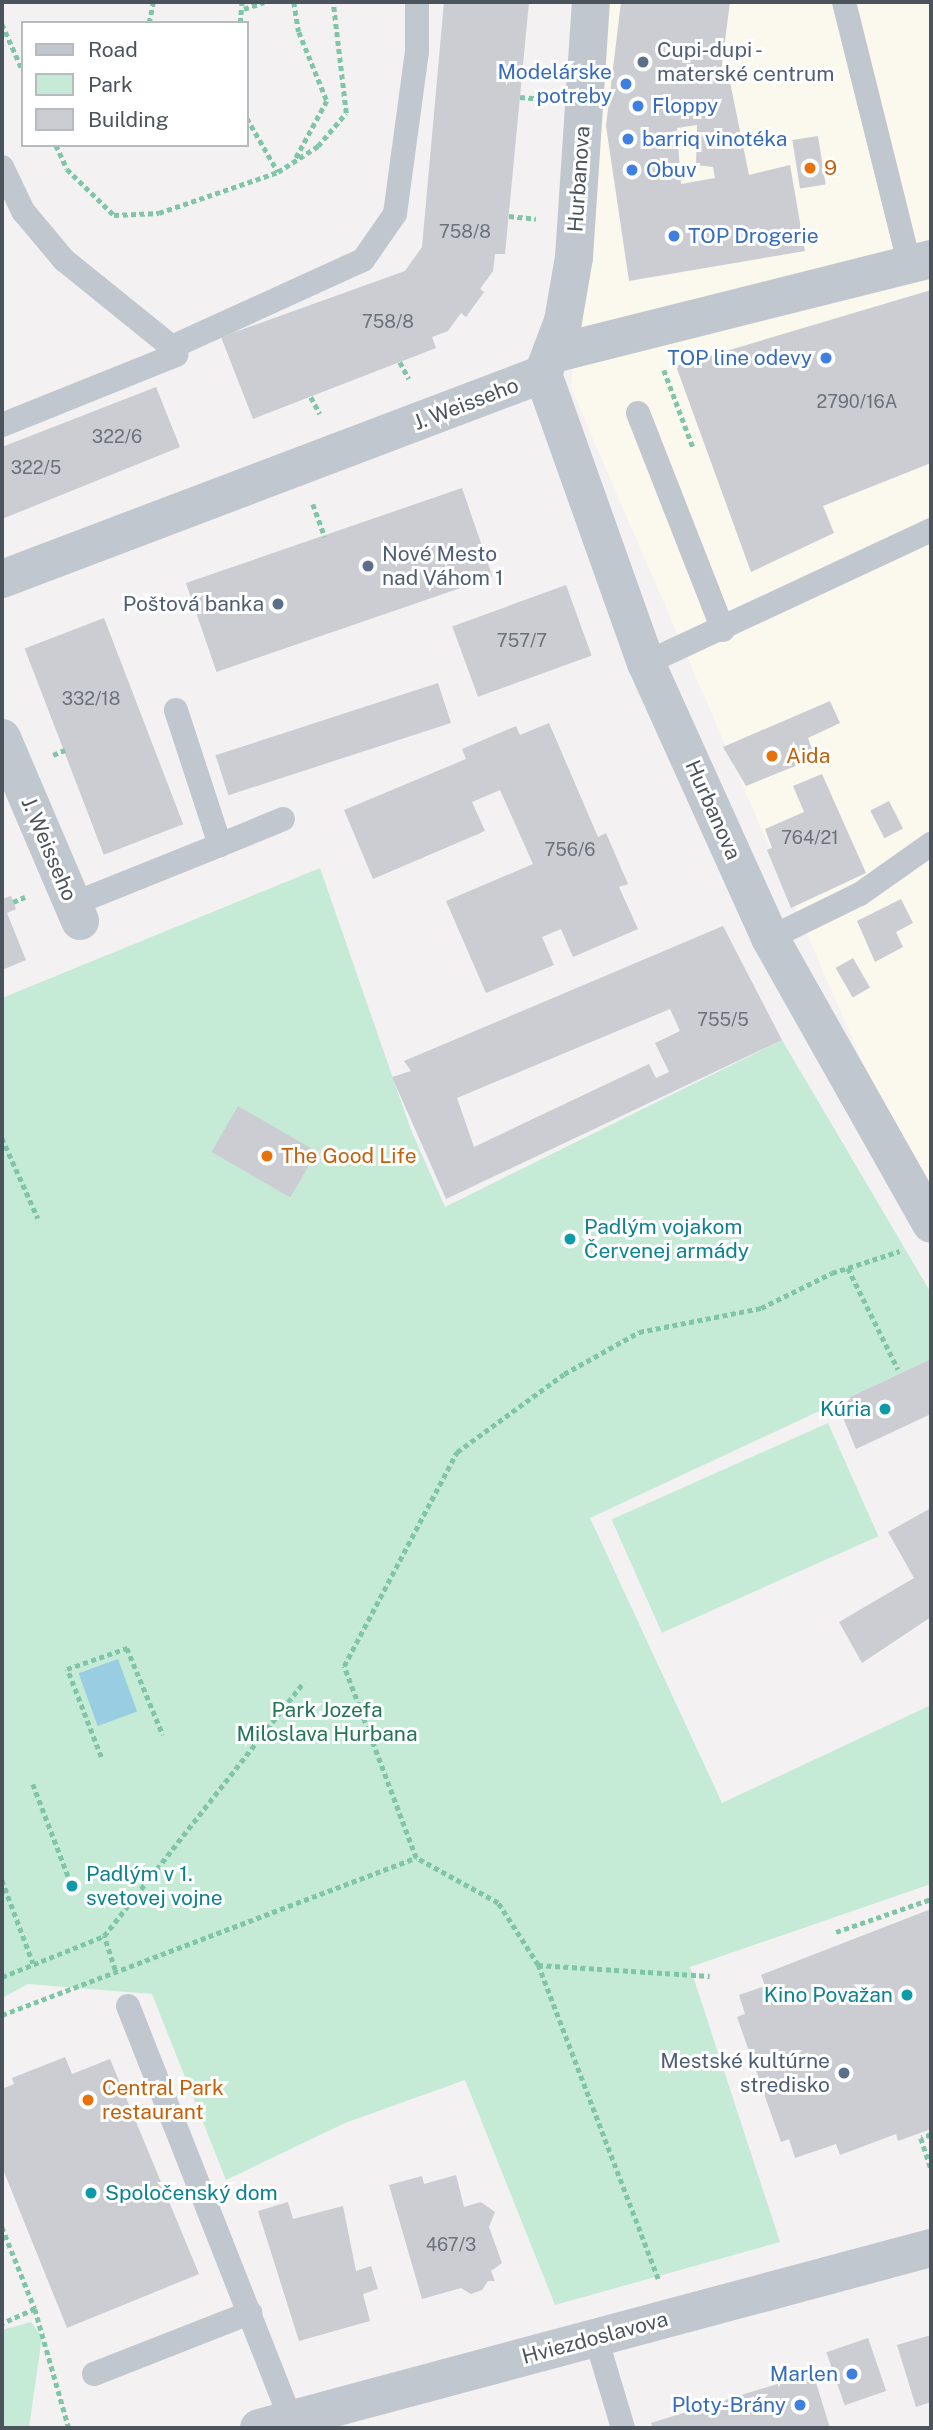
<!DOCTYPE html>
<meta charset="utf-8">
<style>
body{margin:0}
#map{position:relative;width:933px;height:2430px;overflow:hidden;background:#f3f1f1;font-family:"Public Sans",sans-serif}
div>[style]{position:absolute}
[style*='--x']{left:calc(var(--x)*1px);top:calc(var(--y)*1px);width:calc(var(--w)*1px);rotate:calc(var(--a)*1deg)}
.commercial>*{inset:0;background:#fbf8ee}
.green>*{inset:0;background:#c5ebd7;transform-origin:0 0}
.water>*{inset:0;background:#98cde2;transform-origin:0 0}
.building>*{inset:0;background:#cbcdd3;transform-origin:0 0}
.path>*{height:4.5px;margin-top:-2.25px;transform-origin:0;background:repeating-linear-gradient(90deg,#81c5a9 0 5px,transparent 0 8.5px)}
.service>*{height:24px;margin:-12px;padding:0 12px;transform-origin:12px;border-radius:12px;background:#c1c7ce}
.minor>*{height:38px;margin:-19px;padding:0 19px;transform-origin:19px;border-radius:19px;background:#c1c7ce}
.dots>*{width:19px;height:19px;translate:-50% -50%;box-sizing:border-box;border:4px solid #fff;border-radius:50%}
span{translate:-50% -50%;white-space:nowrap;text-align:center;line-height:1.15;-webkit-text-stroke:6px #fff;paint-order:stroke}
.number-label{font-size:18px;color:#6b727a}
.number-label span{-webkit-text-stroke-width:0}
.service-label{font-size:21px;color:#4e5e75}
.left{translate:0 -50%;text-align:left}
.right{translate:-100% -50%;text-align:right}
.shop-label{font-size:21px;color:#366cbe}
.food-label{font-size:21px;color:#c56008}
.street-label{font-size:21px;color:#4b535c}
.culture-label{font-size:21px;color:#0d838f}
.park-label{font-size:21px;color:#237653}
.frame{position:absolute;inset:0;border:4px solid #4b535c;pointer-events:none}
.legend{position:absolute;left:21px;top:21px;width:228px;height:126px;box-sizing:border-box;background:#fff;border:2px solid #b7babe;margin:0;padding:9px 12px;list-style:none;font-size:21px;color:#4b535c}
.legend li{display:flex;align-items:center;gap:14px;height:35px}
.legend b{width:35px;border:2px solid #b7babe}
</style>
<div id="map">
<div class="commercial">
<div style="clip-path:polygon(600px 2px,931px 2px,931px 1196px,861px 1059px,571px 388px)"></div>
</div>
<div class="green">
<div style="clip-path:polygon(320px 868px,411px 1130px,445px 1207px,782px 1040px,931px 1293px,931px 1359px,590px 1518px,722px 1803px,931px 1705px,931px 1884px,690px 1967px,780px 2242px,555px 2305px,465px 2080px,345px 2123px,226px 2180px,152px 1994px,28px 1984px,2px 1998px,2px 998px)"></div>
<div style="left:828px;top:1423px;width:124px;height:237px;rotate:66deg"></div>
<div style="clip-path:polygon(31px 2322px,42px 2337px,29px 2428px,2px 2428px,2px 2330px)"></div>
</div>
<div class="water">
<div style="left:118px;top:1659px;width:56px;height:42px;rotate:70deg"></div>
</div>
<div class="building">
<div style="clip-path:polygon(444px 2px,529px 2px,505px 254px,495px 254px,493px 271px,480px 289px,484px 292px,466px 317px,461px 313px,448px 331px,432px 337px,436px 348px,253px 419px,221px 337px,405px 271px,422px 247px)"></div>
<div style="clip-path:polygon(evenodd,621px 2px,730px 2px,721px 72px,728px 72px,749px 175px,790px 165px,805px 251px,629px 281px,606px 126px,621px 2px,697px 125px,696px 165px,713px 167px,715px 178px,681px 184px,677px 128px,697px 125px)"></div>
<div style="left:818px;top:136px;width:49px;height:26px;rotate:81deg"></div>
<div style="clip-path:polygon(931px 290px,931px 463px,823px 506px,834px 533px,751px 572px,676px 366px)"></div>
<div style="clip-path:polygon(156px 387px,180px 447px,2px 519px,2px 447px)"></div>
<div style="left:462px;top:488px;width:94px;height:292px;rotate:71deg"></div>
<div style="left:566px;top:585px;width:75px;height:121px;rotate:70deg"></div>
<div style="left:104px;top:618px;width:221px;height:85px;rotate:69deg"></div>
<div style="left:438px;top:683px;width:42px;height:234px;rotate:72deg"></div>
<div style="clip-path:polygon(830px 701px,840px 723px,808px 738px,815px 758px,746px 786px,723px 747px)"></div>
<div style="clip-path:polygon(549px 723px,598px 837px,606px 833px,628px 884px,619px 887px,638px 929px,573px 957px,561px 929px,542px 937px,554px 965px,486px 993px,446px 901px,533px 864px,500px 790px,472px 802px,485px 831px,373px 879px,344px 810px,466px 759px,462px 749px,516px 726px,520px 735px)"></div>
<div style="clip-path:polygon(822px 774px,866px 873px,791px 908px,767px 850px,772px 848px,765px 829px,804px 812px,793px 786px)"></div>
<div style="left:889px;top:801px;width:31px;height:21px;rotate:63deg"></div>
<div style="clip-path:polygon(11px 896px,16px 909px,7px 913px,26px 960px,2px 970px,2px 899px)"></div>
<div style="clip-path:polygon(901px 899px,913px 923px,896px 932px,903px 947px,875px 962px,857px 921px)"></div>
<div style="clip-path:polygon(evenodd,723px 926px,782px 1040px,446px 1199px,392px 1077px,411px 1071px,404px 1061px,723px 926px,670px 1009px,680px 1031px,655px 1043px,669px 1072px,656px 1078px,649px 1064px,474px 1147px,457px 1098px,670px 1009px)"></div>
<div style="left:853px;top:958px;width:34px;height:20px;rotate:60deg"></div>
<div style="left:238px;top:1106px;width:91px;height:53px;rotate:30deg"></div>
<div style="clip-path:polygon(931px 1359px,931px 1414px,856px 1449px,837px 1403px)"></div>
<div style="clip-path:polygon(931px 1508px,931px 1617px,862px 1663px,839px 1622px,914px 1578px,888px 1532px)"></div>
<div style="clip-path:polygon(931px 1909px,931px 2129px,898px 2141px,896px 2134px,840px 2155px,836px 2144px,795px 2158px,789px 2139px,781px 2142px,737px 2017px,745px 2014px,739px 1995px,765px 1986px,761px 1975px)"></div>
<div style="clip-path:polygon(65px 2057px,72px 2074px,110px 2059px,199px 2274px,67px 2328px,2px 2167px,2px 2089px,14px 2084px,12px 2078px)"></div>
<div style="clip-path:polygon(456px 2175px,464px 2207px,481px 2202px,495px 2212px,489px 2227px,502px 2263px,491px 2271px,495px 2281px,488px 2281px,482px 2290px,471px 2294px,461px 2288px,422px 2299px,389px 2185px,422px 2176px,424px 2184px)"></div>
<div style="clip-path:polygon(288px 2202px,293px 2219px,343px 2206px,356px 2271px,371px 2266px,378px 2289px,363px 2294px,370px 2321px,299px 2341px,258px 2211px)"></div>
<div style="clip-path:polygon(931px 2335px,931px 2402px,916px 2407px,897px 2345px)"></div>
<div style="left:868px;top:2338px;width:56px;height:44px;rotate:71deg"></div>
<div style="clip-path:polygon(813px 2373px,830px 2428px,653px 2428px,651px 2423px)"></div>
</div>
<div class="path">
<div style="--x:294;--y:2;--w:30;--a:81"></div>
<div style="--x:299;--y:32;--w:74;--a:67.9"></div>
<div style="--x:327;--y:101;--w:67;--a:118.5"></div>
<div style="--x:244;--y:9;--w:21;--a:-19"></div>
<div style="--x:149;--y:23;--w:21;--a:-79"></div>
<div style="--x:240;--y:23;--w:21;--a:-85"></div>
<div style="--x:2;--y:24;--w:51;--a:65.9"></div>
<div style="--x:520;--y:97;--w:24;--a:5"></div>
<div style="--x:247;--y:118;--w:62;--a:60.1"></div>
<div style="--x:56;--y:145;--w:26;--a:65"></div>
<div style="--x:67;--y:169;--w:66;--a:44.4"></div>
<div style="--x:114;--y:215;--w:45;--a:-2.5"></div>
<div style="--x:159;--y:213;--w:126;--a:-19"></div>
<div style="--x:278;--y:172;--w:48;--a:-33"></div>
<div style="--x:318;--y:146;--w:43;--a:-49.7"></div>
<div style="--x:346;--y:113;--w:112;--a:-96.7"></div>
<div style="--x:509;--y:216;--w:27;--a:6"></div>
<div style="--x:400;--y:362;--w:19;--a:62"></div>
<div style="--x:664;--y:370;--w:82;--a:69.4"></div>
<div style="--x:311;--y:397;--w:19;--a:62"></div>
<div style="--x:313;--y:504;--w:35;--a:70"></div>
<div style="--x:53;--y:755;--w:13;--a:-23"></div>
<div style="--x:13;--y:902;--w:13;--a:-23"></div>
<div style="--x:2;--y:1138;--w:88;--a:65.8"></div>
<div style="--x:848;--y:1268;--w:113;--a:63.7"></div>
<div style="--x:101;--y:1757;--w:94;--a:-111.1"></div>
<div style="--x:67;--y:1669;--w:64;--a:-19.3"></div>
<div style="--x:127;--y:1648;--w:94;--a:67.5"></div>
<div style="--x:33;--y:1784;--w:109;--a:69.1"></div>
<div style="--x:2;--y:1880;--w:89;--a:69.5"></div>
<div style="--x:836;--y:1932;--w:101;--a:-19.2"></div>
<div style="--x:538;--y:1965;--w:172;--a:3.7"></div>
<div style="--x:115;--y:1970;--w:36;--a:-108"></div>
<div style="--x:104;--y:1936;--w:323;--a:-51.8"></div>
<div style="--x:2;--y:1977;--w:110;--a:-21.9"></div>
<div style="--x:2;--y:2015;--w:443;--a:-20.8"></div>
<div style="--x:931;--y:2135;--w:10;--a:163"></div>
<div style="--x:921;--y:2138;--w:32;--a:72"></div>
<div style="--x:2;--y:2227;--w:88;--a:68.1"></div>
<div style="--x:35;--y:2309;--w:36;--a:156"></div>
<div style="--x:658;--y:2279;--w:336;--a:-110.9"></div>
<div style="--x:538;--y:1965;--w:74;--a:-122.8"></div>
<div style="--x:498;--y:1903;--w:94;--a:-151.2"></div>
<div style="--x:416;--y:1858;--w:205;--a:-110.6"></div>
<div style="--x:344;--y:1666;--w:242;--a:-62.2"></div>
<div style="--x:457;--y:1452;--w:132;--a:-36.1"></div>
<div style="--x:564;--y:1374;--w:86;--a:-29.2"></div>
<div style="--x:639;--y:1332;--w:124;--a:-11.1"></div>
<div style="--x:761;--y:1308;--w:79;--a:-26.2"></div>
<div style="--x:832;--y:1273;--w:71;--a:-17.9"></div>
<div style="--x:35;--y:2309;--w:124;--a:74.1"></div>
</div>
<div class="service">
<div style="--x:844;--y:2;--w:272;--a:76"></div>
<div style="--x:2;--y:167;--w:49;--a:64.5"></div>
<div style="--x:23;--y:211;--w:64;--a:50.1"></div>
<div style="--x:64;--y:260;--w:139;--a:38.9"></div>
<div style="--x:172;--y:347;--w:210;--a:-24.5"></div>
<div style="--x:363;--y:260;--w:56;--a:-55.2"></div>
<div style="--x:395;--y:214;--w:163;--a:-82.3"></div>
<div style="--x:417;--y:52;--w:50;--a:-90"></div>
<div style="--x:638;--y:413;--w:233;--a:68.6"></div>
<div style="--x:2;--y:425;--w:188;--a:-21.9"></div>
<div style="--x:646;--y:663;--w:315;--a:-25"></div>
<div style="--x:220;--y:845;--w:68;--a:-22.4"></div>
<div style="--x:73;--y:904;--w:158;--a:-21.9"></div>
<div style="--x:220;--y:845;--w:142;--a:-108.1"></div>
<div style="--x:770;--y:938;--w:100;--a:-26.1"></div>
<div style="--x:860;--y:894;--w:87;--a:-35.2"></div>
<div style="--x:128;--y:2006;--w:443;--a:68.5"></div>
<div style="--x:596;--y:2338;--w:94;--a:73.3"></div>
<div style="--x:94;--y:2374;--w:168;--a:-21.4"></div>
</div>
<div class="minor">
<div style="--x:553;--y:354;--w:390;--a:-14.1"></div>
<div style="--x:543;--y:374;--w:307;--a:70.4"></div>
<div style="--x:646;--y:663;--w:302;--a:65.7"></div>
<div style="--x:770;--y:938;--w:328;--a:60.6"></div>
<div style="--x:2;--y:579;--w:579;--a:-20.75"></div>
<div style="--x:543;--y:374;--w:57;--a:-69.3"></div>
<div style="--x:563;--y:321;--w:65;--a:-80.2"></div>
<div style="--x:574;--y:257;--w:256;--a:-86.2"></div>
<div style="--x:2;--y:738;--w:199;--a:66.9"></div>
<div style="--x:259;--y:2428;--w:696;--a:-15"></div>
</div>
<div class="dots">
<div style="left:643px;top:62px;background:#5c6f8a"></div>
<div style="left:626px;top:84px;background:#3f7fe0"></div>
<div style="left:638px;top:106px;background:#3f7fe0"></div>
<div style="left:628px;top:139px;background:#3f7fe0"></div>
<div style="left:810px;top:168px;background:#e8710a"></div>
<div style="left:632px;top:170px;background:#3f7fe0"></div>
<div style="left:674px;top:236px;background:#3f7fe0"></div>
<div style="left:826px;top:358px;background:#3f7fe0"></div>
<div style="left:368px;top:566px;background:#5c6f8a"></div>
<div style="left:278px;top:604px;background:#5c6f8a"></div>
<div style="left:772px;top:756px;background:#e8710a"></div>
<div style="left:267px;top:1156px;background:#e8710a"></div>
<div style="left:570px;top:1239px;background:#0f9aa8"></div>
<div style="left:885px;top:1409px;background:#0f9aa8"></div>
<div style="left:72px;top:1886px;background:#0f9aa8"></div>
<div style="left:907px;top:1995px;background:#0f9aa8"></div>
<div style="left:844px;top:2073px;background:#5c6f8a"></div>
<div style="left:88px;top:2100px;background:#e8710a"></div>
<div style="left:91px;top:2193px;background:#0f9aa8"></div>
<div style="left:852px;top:2374px;background:#3f7fe0"></div>
<div style="left:800px;top:2405px;background:#3f7fe0"></div>
</div>
<div class="number-label">
<span style="left:465px;top:232px">758/8</span>
<span style="left:388px;top:322px">758/8</span>
<span style="left:857px;top:402px">2790/16A</span>
<span style="left:117px;top:437px">322/6</span>
<span style="left:36px;top:468px">322/5</span>
<span style="left:522px;top:641px">757/7</span>
<span style="left:91px;top:699px">332/18</span>
<span style="left:810px;top:838px">764/21</span>
<span style="left:570px;top:850px">756/6</span>
<span style="left:723px;top:1020px">755/5</span>
<span style="left:451px;top:2245px">467/3</span>
</div>
<div class="service-label">
<span class="left" style="left:657px;top:62px">Cupi-dupi -<br>materské centrum</span>
<span class="left" style="left:382px;top:566px">Nové Mesto<br>nad Váhom 1</span>
<span class="right" style="left:264px;top:604px">Poštová banka</span>
<span class="right" style="left:830px;top:2073px">Mestské kultúrne<br>stredisko</span>
</div>
<div class="shop-label">
<span class="right" style="left:612px;top:84px">Modelárske<br>potreby</span>
<span class="left" style="left:652px;top:106px">Floppy</span>
<span class="left" style="left:642px;top:139px">barriq vinotéka</span>
<span class="left" style="left:646px;top:170px">Obuv</span>
<span class="left" style="left:688px;top:236px">TOP Drogerie</span>
<span class="right" style="left:812px;top:358px">TOP line odevy</span>
<span class="right" style="left:838px;top:2374px">Marlen</span>
<span class="right" style="left:786px;top:2405px">Ploty-Brány</span>
</div>
<div class="food-label">
<span class="left" style="left:824px;top:168px">9</span>
<span class="left" style="left:786px;top:756px">Aida</span>
<span class="left" style="left:281px;top:1156px">The Good Life</span>
<span class="left" style="left:102px;top:2100px">Central Park<br>restaurant</span>
</div>
<div class="street-label">
<span style="left:579px;top:179px;rotate:-86deg">Hurbanova</span>
<span style="left:466px;top:404px;rotate:-21deg">J. Weisseho</span>
<span style="left:713px;top:810px;rotate:66deg">Hurbanova</span>
<span style="left:49px;top:849px;rotate:67deg">J. Weisseho</span>
<span style="left:595px;top:2338px;rotate:-15deg">Hviezdoslavova</span>
</div>
<div class="culture-label">
<span class="left" style="left:584px;top:1239px">Padlým vojakom<br>Červenej armády</span>
<span class="right" style="left:871px;top:1409px">Kúria</span>
<span class="left" style="left:86px;top:1886px">Padlým v 1.<br>svetovej vojne</span>
<span class="right" style="left:893px;top:1995px">Kino Považan</span>
<span class="left" style="left:105px;top:2193px">Spoločenský dom</span>
</div>
<div class="park-label">
<span style="left:327px;top:1722px">Park Jozefa<br>Miloslava Hurbana</span>
</div>
<div class="frame"></div>
<ul class="legend">
<li><b style="height:9px;background:#c1c7ce"></b>Road</li>
<li><b style="height:19px;background:#c5ebd7"></b>Park</li>
<li><b style="height:19px;background:#cbcdd3"></b>Building</li>
</ul>
</div>
